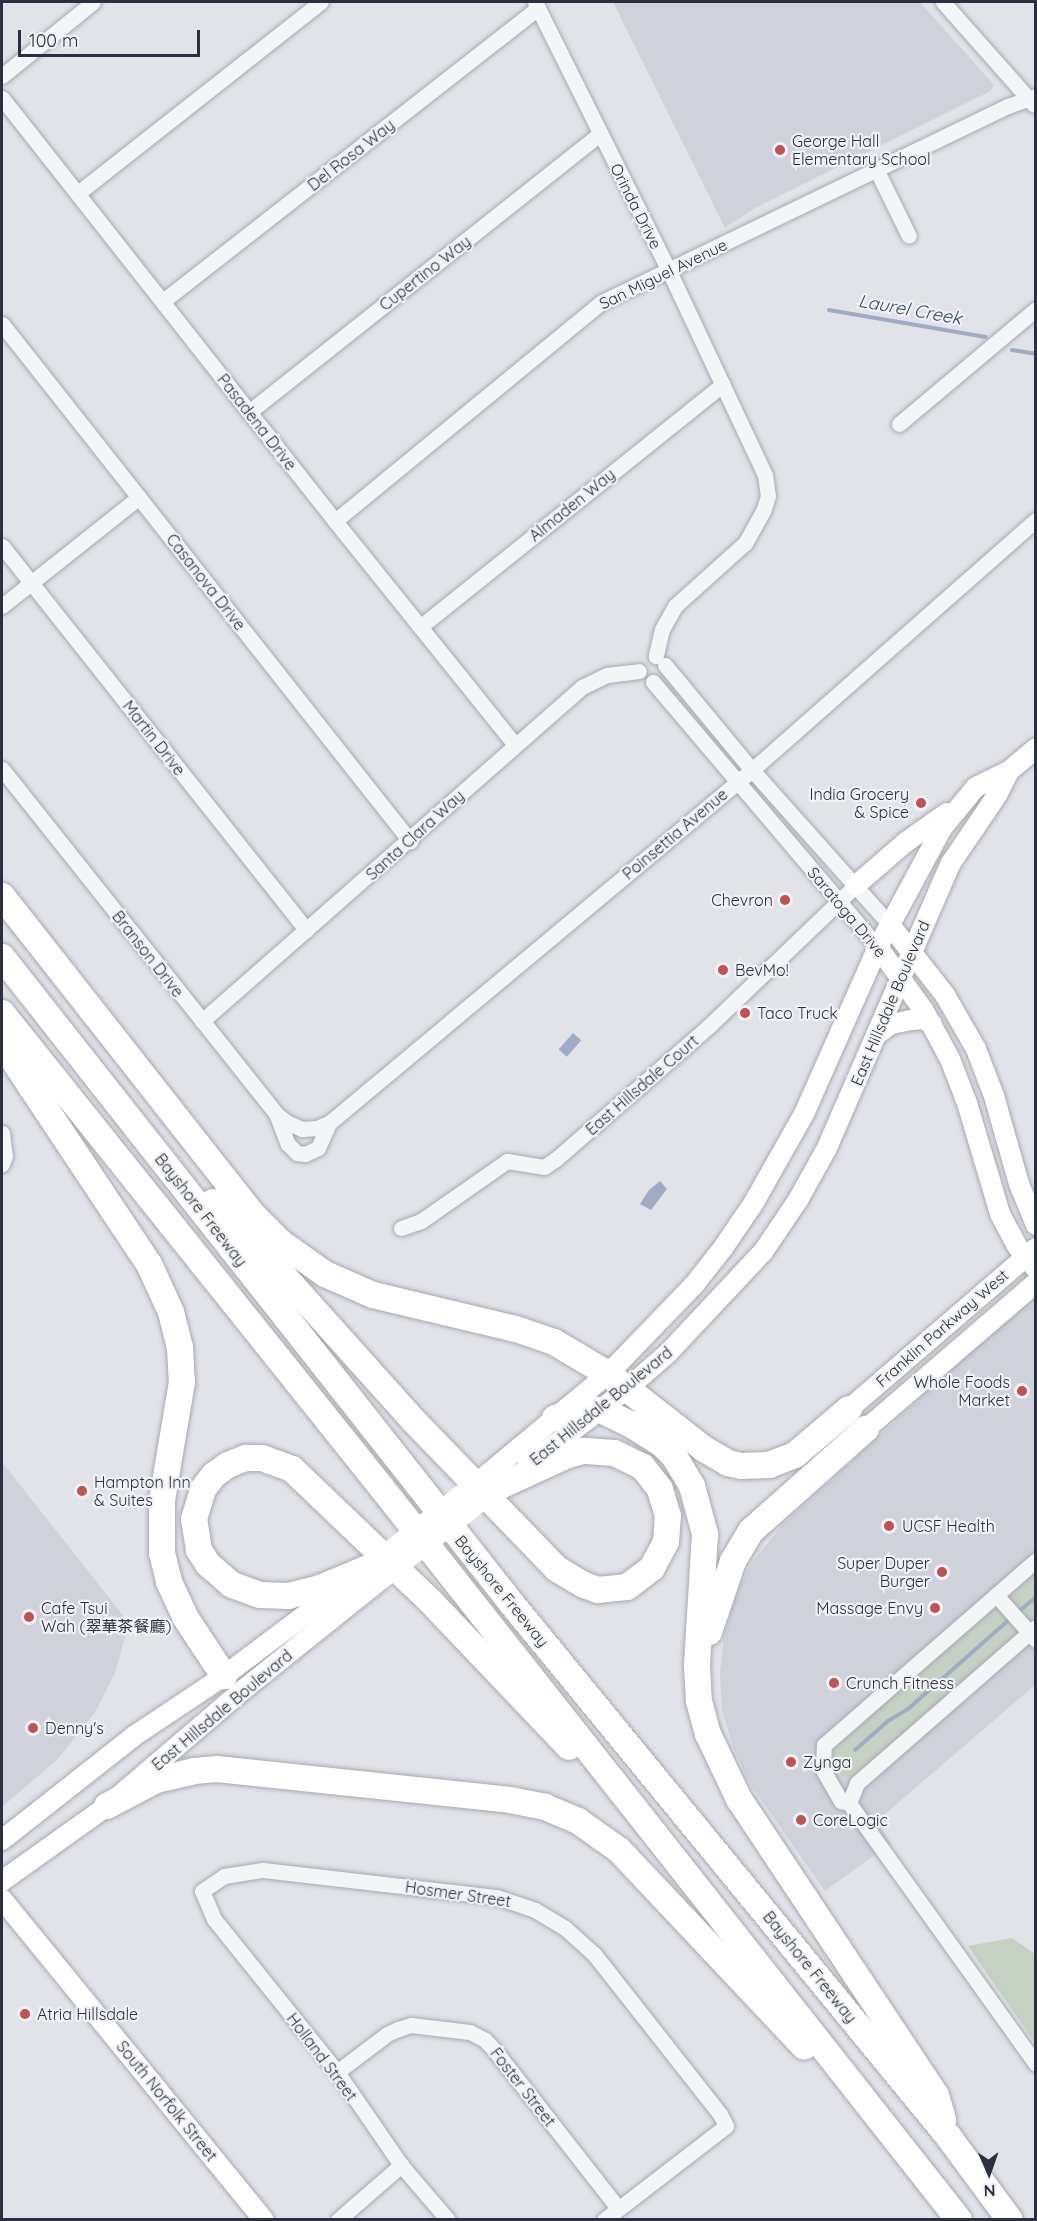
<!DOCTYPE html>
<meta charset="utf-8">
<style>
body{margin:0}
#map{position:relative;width:1037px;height:2221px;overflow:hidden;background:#e2e3e9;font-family:Quicksand,"Noto Sans SC",sans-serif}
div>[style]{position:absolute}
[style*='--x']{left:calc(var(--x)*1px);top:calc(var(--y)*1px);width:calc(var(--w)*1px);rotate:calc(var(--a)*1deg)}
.built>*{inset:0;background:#d0d2db}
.green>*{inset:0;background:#c5d2c3}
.water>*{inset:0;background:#a0acc6;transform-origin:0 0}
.stream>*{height:4px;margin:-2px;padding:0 2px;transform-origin:2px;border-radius:2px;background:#a0acc6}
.roads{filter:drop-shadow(0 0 2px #a7a9b3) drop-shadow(0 0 2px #a7a9b3)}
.minor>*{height:15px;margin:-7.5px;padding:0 7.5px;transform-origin:7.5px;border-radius:7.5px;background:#f4f5f7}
.secondary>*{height:20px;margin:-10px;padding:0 10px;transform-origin:10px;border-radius:10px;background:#fff}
.motorway>*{height:26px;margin:-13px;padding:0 13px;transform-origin:13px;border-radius:13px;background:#fff}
.secondary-bridge>*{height:20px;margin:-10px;padding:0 10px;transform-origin:10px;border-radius:10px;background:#fff}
.dots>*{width:16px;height:16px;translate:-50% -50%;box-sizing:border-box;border:3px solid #f1f2f6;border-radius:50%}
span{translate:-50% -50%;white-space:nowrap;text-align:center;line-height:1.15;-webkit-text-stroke:4.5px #f1f2f6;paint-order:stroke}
.poi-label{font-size:16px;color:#2b2f3f}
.left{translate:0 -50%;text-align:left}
.right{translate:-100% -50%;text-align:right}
.street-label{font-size:16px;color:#2b2f3f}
.water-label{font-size:18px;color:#384970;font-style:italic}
.frame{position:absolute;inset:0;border:3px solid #2b2f3f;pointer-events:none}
.north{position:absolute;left:959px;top:2143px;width:60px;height:60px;-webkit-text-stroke:4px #f1f2f6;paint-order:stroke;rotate:178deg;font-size:16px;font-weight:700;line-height:24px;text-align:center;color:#2b2f3f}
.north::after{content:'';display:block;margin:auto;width:21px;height:27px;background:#2b2f3f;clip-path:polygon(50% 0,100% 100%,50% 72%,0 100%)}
.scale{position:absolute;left:18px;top:30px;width:182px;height:27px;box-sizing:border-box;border:3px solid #2b2f3f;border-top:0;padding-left:8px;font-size:18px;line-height:21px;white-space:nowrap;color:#2b2f3f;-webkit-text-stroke:4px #f1f2f6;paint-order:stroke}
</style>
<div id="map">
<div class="built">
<div style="clip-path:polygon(613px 2px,920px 2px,994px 85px,991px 91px,755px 208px,725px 228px)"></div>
<div style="clip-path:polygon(1035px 1293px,1035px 1685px,877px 1821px,891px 1843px,825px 1891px,750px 1784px,734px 1749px,722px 1711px,720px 1673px,724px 1637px,735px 1599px,749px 1566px,783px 1524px)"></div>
<div style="clip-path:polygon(2px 1462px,129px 1623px,115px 1673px,96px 1711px,58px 1759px,2px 1807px)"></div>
</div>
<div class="green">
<div style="clip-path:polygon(1035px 1575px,1035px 1619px,858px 1775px,844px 1777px,835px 1769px,831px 1761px,838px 1744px)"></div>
<div style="clip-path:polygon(1012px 1938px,1035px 1954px,1035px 2043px,968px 1946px)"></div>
</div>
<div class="water">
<div style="left:573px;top:1033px;width:11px;height:22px;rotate:41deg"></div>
<div style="clip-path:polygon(660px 1181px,667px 1189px,651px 1210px,640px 1204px,649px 1190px)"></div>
</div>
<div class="stream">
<div style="--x:829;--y:310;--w:159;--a:9.8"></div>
<div style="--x:1012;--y:350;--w:24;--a:9"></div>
<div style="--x:1017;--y:1613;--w:25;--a:-40"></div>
<div style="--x:855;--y:1750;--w:44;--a:-41.3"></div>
<div style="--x:888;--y:1721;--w:23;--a:-31"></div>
<div style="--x:908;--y:1709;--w:137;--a:-41.5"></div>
</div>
<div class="roads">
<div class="minor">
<div style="--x:535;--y:2;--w:301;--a:63.5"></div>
<div style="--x:669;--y:271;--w:225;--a:64.8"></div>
<div style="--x:765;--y:475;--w:21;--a:82"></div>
<div style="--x:768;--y:496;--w:16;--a:108"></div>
<div style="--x:763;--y:511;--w:37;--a:119"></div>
<div style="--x:745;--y:543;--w:94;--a:138"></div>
<div style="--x:675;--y:606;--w:26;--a:119"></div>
<div style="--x:662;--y:629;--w:28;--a:103"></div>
<div style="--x:943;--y:2;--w:137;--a:48.5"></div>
<div style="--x:2;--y:76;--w:117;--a:-39.1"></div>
<div style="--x:2;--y:98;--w:538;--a:51.79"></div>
<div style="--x:335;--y:521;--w:287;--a:51.2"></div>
<div style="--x:877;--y:171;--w:72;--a:63.8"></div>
<div style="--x:78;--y:193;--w:309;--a:-38.2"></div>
<div style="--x:163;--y:301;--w:476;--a:-38"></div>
<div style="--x:2;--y:324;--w:659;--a:51.72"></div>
<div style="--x:249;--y:412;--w:448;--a:-38.4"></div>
<div style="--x:899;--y:424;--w:179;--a:-40"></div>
<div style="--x:335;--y:521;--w:345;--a:-39.4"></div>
<div style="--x:602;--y:302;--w:451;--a:-25.8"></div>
<div style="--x:1008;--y:106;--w:30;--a:-20"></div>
<div style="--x:2;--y:546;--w:490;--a:51.6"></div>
<div style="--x:2;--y:606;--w:175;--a:-38.5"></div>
<div style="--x:420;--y:627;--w:388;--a:-38.7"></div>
<div style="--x:665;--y:665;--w:136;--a:50.4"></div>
<div style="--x:752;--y:770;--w:208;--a:48.3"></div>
<div style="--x:653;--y:682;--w:348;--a:49.7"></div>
<div style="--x:2;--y:769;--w:441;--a:51.5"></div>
<div style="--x:276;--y:1114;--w:15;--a:37"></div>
<div style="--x:288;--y:1123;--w:15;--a:23"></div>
<div style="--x:302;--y:1129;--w:15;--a:-4"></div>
<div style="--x:317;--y:1128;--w:13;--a:-23"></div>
<div style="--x:329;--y:1123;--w:551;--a:-39.85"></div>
<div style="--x:752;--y:770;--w:378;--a:-41.4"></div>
<div style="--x:202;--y:1021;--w:506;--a:-41.31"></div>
<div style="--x:582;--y:687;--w:28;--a:-26"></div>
<div style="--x:607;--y:675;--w:32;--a:-7"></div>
<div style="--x:277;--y:1116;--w:30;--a:69"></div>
<div style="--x:288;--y:1144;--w:13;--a:45"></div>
<div style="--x:297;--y:1153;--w:8;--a:7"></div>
<div style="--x:305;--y:1154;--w:14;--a:-25"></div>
<div style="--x:318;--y:1148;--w:27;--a:-66"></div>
<div style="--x:2;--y:1133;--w:23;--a:83"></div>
<div style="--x:5;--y:1156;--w:9;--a:111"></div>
<div style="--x:401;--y:1228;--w:21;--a:-19"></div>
<div style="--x:421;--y:1221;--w:105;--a:-34.9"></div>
<div style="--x:507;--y:1161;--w:37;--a:9"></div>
<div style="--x:544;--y:1167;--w:14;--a:-34"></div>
<div style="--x:556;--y:1159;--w:203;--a:-41"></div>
<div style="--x:709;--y:1026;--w:202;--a:-43.8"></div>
<div style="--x:996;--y:1595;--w:60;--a:48.4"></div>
<div style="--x:823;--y:1770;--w:36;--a:60"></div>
<div style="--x:841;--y:1801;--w:8;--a:14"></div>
<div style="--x:849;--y:1803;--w:321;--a:54.4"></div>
<div style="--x:823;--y:1770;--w:25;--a:-88"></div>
<div style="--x:824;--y:1745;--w:281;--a:-41.1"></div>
<div style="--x:849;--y:1803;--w:22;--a:-68"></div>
<div style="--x:857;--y:1783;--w:237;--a:-41.1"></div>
<div style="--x:337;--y:2072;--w:63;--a:-37.2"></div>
<div style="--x:387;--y:2034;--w:12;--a:-24"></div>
<div style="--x:398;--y:2029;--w:14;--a:-17"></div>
<div style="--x:411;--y:2025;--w:59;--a:6.8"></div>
<div style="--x:470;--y:2032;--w:17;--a:28"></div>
<div style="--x:485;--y:2040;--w:16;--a:47"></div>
<div style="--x:496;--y:2052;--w:198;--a:52"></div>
<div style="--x:338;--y:2220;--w:84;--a:-41.1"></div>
<div style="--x:448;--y:2220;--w:72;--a:-130.5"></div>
<div style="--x:401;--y:2165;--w:113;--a:-124.5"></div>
<div style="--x:337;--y:2072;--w:196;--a:-128.8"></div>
<div style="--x:214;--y:1919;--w:30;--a:-113"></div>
<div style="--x:202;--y:1891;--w:27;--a:-34"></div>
<div style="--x:224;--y:1876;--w:39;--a:-9"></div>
<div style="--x:263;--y:1870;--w:236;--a:6.6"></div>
<div style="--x:497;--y:1897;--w:40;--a:18.9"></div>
<div style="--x:535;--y:1910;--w:35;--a:31"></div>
<div style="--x:565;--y:1928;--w:39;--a:42"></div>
<div style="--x:594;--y:1954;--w:204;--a:51.8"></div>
<div style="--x:720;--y:2114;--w:13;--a:63"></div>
<div style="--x:726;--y:2126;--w:154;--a:142.4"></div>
</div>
<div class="secondary">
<div style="--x:855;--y:886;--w:67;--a:-40.8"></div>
<div style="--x:906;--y:842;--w:50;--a:-35.3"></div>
<div style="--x:890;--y:925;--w:89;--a:51.8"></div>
<div style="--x:945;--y:995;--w:62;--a:60.1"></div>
<div style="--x:976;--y:1049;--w:50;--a:69"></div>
<div style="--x:994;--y:1096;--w:91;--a:74.1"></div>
<div style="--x:1019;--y:1184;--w:44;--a:67.5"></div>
<div style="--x:878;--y:947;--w:79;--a:54.3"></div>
<div style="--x:924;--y:1011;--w:55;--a:61.6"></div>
<div style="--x:950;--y:1059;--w:47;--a:68.9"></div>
<div style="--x:967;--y:1103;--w:116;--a:73.4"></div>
<div style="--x:1000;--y:1214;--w:36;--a:62"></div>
<div style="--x:1017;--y:1246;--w:30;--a:50"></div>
<div style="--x:876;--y:1035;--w:19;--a:-36"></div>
<div style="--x:891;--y:1024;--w:20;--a:-11"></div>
<div style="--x:911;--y:1020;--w:12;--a:-5"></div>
<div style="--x:923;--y:1019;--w:10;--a:29"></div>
<div style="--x:849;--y:1409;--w:247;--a:-40.7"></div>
<div style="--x:866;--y:1429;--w:224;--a:-40.7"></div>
<div style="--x:527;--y:1466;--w:126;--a:-37.6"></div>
<div style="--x:627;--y:1389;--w:55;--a:-41.3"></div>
<div style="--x:668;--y:1353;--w:139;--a:-46.8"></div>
<div style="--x:763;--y:1252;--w:63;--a:-56.1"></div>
<div style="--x:798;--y:1200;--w:57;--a:-60.8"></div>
<div style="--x:826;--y:1150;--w:313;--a:-66.5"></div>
<div style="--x:951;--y:863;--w:82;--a:-55.9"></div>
<div style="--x:997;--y:795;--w:27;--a:-63"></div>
<div style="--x:489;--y:1473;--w:155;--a:-39.8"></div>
<div style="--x:608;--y:1374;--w:124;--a:-46"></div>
<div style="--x:694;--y:1285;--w:47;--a:-51.9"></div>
<div style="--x:723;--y:1248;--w:53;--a:-55.7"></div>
<div style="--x:753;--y:1204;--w:103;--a:-60.5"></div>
<div style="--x:804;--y:1114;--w:183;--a:-66.1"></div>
<div style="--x:878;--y:947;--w:135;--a:-61.7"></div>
<div style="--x:942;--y:828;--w:53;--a:-50.3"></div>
<div style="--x:976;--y:787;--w:37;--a:-26"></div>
<div style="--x:1009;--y:771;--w:35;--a:-40"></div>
<div style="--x:2;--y:1840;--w:168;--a:-38.2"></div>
<div style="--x:134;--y:1736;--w:108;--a:-33.7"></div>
<div style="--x:224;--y:1676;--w:153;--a:-37"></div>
<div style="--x:2;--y:1881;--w:129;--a:-35.5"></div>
<div style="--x:107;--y:1806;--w:172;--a:-40.5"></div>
<div style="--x:238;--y:1694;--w:181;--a:-38.7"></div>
<div style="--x:2;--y:1899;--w:414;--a:50.8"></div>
</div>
<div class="motorway">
<div style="--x:2;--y:896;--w:409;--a:51.8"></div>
<div style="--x:255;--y:1217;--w:35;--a:45"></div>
<div style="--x:280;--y:1242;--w:55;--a:35.4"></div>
<div style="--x:325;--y:1274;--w:52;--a:23.6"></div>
<div style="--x:373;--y:1295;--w:147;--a:13.4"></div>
<div style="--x:516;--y:1329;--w:40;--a:18.9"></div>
<div style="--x:554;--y:1342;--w:63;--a:30.7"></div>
<div style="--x:608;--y:1374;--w:122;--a:38"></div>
<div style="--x:704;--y:1449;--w:28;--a:30"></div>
<div style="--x:728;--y:1463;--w:13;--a:13"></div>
<div style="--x:741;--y:1466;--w:28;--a:-2"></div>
<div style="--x:769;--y:1465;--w:28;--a:-21"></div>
<div style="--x:795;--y:1455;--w:71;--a:-40.4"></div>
<div style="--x:2;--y:957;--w:824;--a:51.75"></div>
<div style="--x:512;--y:1604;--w:688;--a:50.66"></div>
<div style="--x:948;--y:2136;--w:104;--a:53.6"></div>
<div style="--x:2;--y:1013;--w:608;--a:51.34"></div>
<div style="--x:382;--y:1488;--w:932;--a:51.75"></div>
<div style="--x:2;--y:1035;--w:15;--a:74"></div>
<div style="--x:6;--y:1049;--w:258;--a:56.4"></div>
<div style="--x:149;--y:1264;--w:53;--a:65.4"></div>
<div style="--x:171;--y:1312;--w:36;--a:76"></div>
<div style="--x:180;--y:1347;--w:35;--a:87"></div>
<div style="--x:182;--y:1382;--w:120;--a:99.6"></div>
<div style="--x:162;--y:1500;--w:53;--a:90"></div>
<div style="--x:162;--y:1553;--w:30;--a:76"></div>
<div style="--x:169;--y:1582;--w:38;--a:65"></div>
<div style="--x:185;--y:1617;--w:71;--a:56.5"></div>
<div style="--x:213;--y:1202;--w:100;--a:46.2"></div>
<div style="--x:282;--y:1274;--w:195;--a:48.1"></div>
<div style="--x:412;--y:1419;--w:209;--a:46"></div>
<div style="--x:557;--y:1569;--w:31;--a:31"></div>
<div style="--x:584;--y:1585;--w:15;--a:20"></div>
<div style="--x:598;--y:1590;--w:29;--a:-6"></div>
<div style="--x:627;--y:1587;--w:31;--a:-37"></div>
<div style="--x:652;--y:1568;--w:30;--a:-62"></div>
<div style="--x:666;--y:1542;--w:26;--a:-86"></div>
<div style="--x:668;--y:1516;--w:28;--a:-107"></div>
<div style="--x:660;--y:1489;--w:28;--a:-128"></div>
<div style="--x:643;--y:1467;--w:32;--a:-154"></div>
<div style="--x:614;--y:1453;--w:31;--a:-176"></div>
<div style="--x:583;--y:1451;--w:16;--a:165"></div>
<div style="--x:568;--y:1455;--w:75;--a:155.5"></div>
<div style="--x:555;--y:1418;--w:25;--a:-18"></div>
<div style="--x:579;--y:1410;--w:22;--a:0"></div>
<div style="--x:601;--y:1410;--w:32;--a:26"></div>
<div style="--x:630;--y:1424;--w:38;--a:32"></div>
<div style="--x:662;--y:1444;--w:17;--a:45"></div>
<div style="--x:674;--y:1456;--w:35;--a:59"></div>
<div style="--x:692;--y:1486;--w:50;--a:74.8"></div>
<div style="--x:705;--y:1534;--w:132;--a:93.5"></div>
<div style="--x:697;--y:1666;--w:35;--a:87"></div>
<div style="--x:699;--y:1701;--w:34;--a:75"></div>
<div style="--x:708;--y:1734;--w:72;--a:64.5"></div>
<div style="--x:739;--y:1799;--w:356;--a:56.4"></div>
<div style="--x:936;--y:2095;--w:26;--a:74"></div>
<div style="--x:368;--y:1568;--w:52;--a:157.4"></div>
<div style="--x:320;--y:1588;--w:32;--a:166"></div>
<div style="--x:289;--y:1596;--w:29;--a:-178"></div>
<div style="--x:260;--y:1595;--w:30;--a:-160"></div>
<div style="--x:232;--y:1585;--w:32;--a:-139"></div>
<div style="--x:208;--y:1564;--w:17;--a:-123"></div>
<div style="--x:199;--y:1550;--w:31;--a:-99"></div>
<div style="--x:194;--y:1519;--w:31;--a:-73"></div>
<div style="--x:203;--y:1489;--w:18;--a:-52"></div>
<div style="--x:214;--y:1475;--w:17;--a:-36"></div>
<div style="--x:228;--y:1465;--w:18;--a:-22"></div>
<div style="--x:245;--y:1458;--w:17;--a:0"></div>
<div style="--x:262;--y:1458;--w:32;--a:20"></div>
<div style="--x:292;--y:1469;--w:192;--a:43.7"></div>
<div style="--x:431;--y:1602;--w:200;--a:46.4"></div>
<div style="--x:709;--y:1632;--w:75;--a:-71.3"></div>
<div style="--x:733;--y:1561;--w:35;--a:-59"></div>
<div style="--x:751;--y:1531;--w:154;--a:-41.6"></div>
<div style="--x:107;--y:1806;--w:55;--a:-28"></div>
<div style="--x:156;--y:1780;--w:39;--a:-13"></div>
<div style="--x:194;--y:1771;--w:23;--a:-5"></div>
<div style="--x:217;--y:1769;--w:295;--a:6"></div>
<div style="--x:510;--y:1800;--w:36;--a:11"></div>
<div style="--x:545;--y:1807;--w:36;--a:23"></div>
<div style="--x:578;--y:1821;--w:50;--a:35.3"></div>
<div style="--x:619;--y:1850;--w:270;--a:46.7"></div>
</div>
</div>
<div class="secondary-bridge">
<div style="--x:368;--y:1568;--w:154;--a:-38.1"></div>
<div style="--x:379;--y:1581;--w:154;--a:-38.1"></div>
</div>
<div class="dots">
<div style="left:780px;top:150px;background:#c35151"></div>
<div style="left:921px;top:803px;background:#c35151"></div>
<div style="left:785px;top:900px;background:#c35151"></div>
<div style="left:723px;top:970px;background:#c35151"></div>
<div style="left:745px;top:1013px;background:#c35151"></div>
<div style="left:1022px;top:1391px;background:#c35151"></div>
<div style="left:82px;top:1491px;background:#c35151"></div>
<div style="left:889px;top:1526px;background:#c35151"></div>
<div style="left:942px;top:1572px;background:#c35151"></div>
<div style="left:935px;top:1608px;background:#c35151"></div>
<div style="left:29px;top:1617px;background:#c35151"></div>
<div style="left:834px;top:1683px;background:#c35151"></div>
<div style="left:33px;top:1728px;background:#c35151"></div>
<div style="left:791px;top:1762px;background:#c35151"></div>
<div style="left:801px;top:1820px;background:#c35151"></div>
<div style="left:25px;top:2014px;background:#c35151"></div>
</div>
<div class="poi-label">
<span class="left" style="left:792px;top:150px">George Hall<br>Elementary School</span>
<span class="right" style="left:909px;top:803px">India Grocery<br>&amp; Spice</span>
<span class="right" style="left:773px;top:900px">Chevron</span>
<span class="left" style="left:735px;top:970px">BevMo!</span>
<span class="left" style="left:757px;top:1013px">Taco Truck</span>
<span class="right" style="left:1010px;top:1391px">Whole Foods<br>Market</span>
<span class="left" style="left:94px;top:1491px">Hampton Inn<br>&amp; Suites</span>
<span class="left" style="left:902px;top:1526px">UCSF Health</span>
<span class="right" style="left:930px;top:1572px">Super Duper<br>Burger</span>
<span class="left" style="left:41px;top:1617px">Cafe Tsui<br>Wah (翠華茶餐廳)</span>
<span class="right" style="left:923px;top:1608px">Massage Envy</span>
<span class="left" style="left:846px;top:1683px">Crunch Fitness</span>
<span class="left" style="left:45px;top:1728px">Denny's</span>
<span class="left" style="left:803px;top:1762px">Zynga</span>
<span class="left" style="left:813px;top:1820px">CoreLogic</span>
<span class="left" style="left:37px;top:2014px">Atria Hillsdale</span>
</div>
<div class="street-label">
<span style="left:351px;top:155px;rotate:-38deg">Del Rosa Way</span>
<span style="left:636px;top:206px;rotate:63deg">Orinda Drive</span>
<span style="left:425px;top:273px;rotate:-38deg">Cupertino Way</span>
<span style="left:663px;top:274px;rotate:-26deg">San Miguel Avenue</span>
<span style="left:257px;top:422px;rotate:52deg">Pasadena Drive</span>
<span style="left:572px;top:505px;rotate:-39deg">Almaden Way</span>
<span style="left:206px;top:582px;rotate:52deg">Casanova Drive</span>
<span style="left:154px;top:738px;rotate:52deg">Martin Drive</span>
<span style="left:675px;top:834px;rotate:-40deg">Poinsettia Avenue</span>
<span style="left:415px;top:835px;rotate:-42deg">Santa Clara Way</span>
<span style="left:847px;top:912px;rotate:50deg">Saratoga Drive</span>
<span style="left:148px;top:954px;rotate:52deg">Branson Drive</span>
<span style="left:890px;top:1003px;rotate:-67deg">East Hillsdale Boulevard</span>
<span style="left:642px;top:1085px;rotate:-41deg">East Hillsdale Court</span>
<span style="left:201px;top:1210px;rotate:52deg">Bayshore Freeway</span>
<span style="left:942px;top:1328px;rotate:-41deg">Franklin Parkway West</span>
<span style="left:601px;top:1406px;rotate:-39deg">East Hillsdale Boulevard</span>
<span style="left:502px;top:1591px;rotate:51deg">Bayshore Freeway</span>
<span style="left:222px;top:1710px;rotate:-40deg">East Hillsdale Boulevard</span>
<span style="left:458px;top:1894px;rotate:8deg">Hosmer Street</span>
<span style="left:810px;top:1967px;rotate:51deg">Bayshore Freeway</span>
<span style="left:322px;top:2057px;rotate:53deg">Holland Street</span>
<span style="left:523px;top:2087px;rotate:52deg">Foster Street</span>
<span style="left:167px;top:2101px;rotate:51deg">South Norfolk Street</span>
</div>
<div class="water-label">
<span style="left:910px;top:310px;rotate:10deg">Laurel Creek</span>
</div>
<div class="frame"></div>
<div class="north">N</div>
<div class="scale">100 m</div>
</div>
